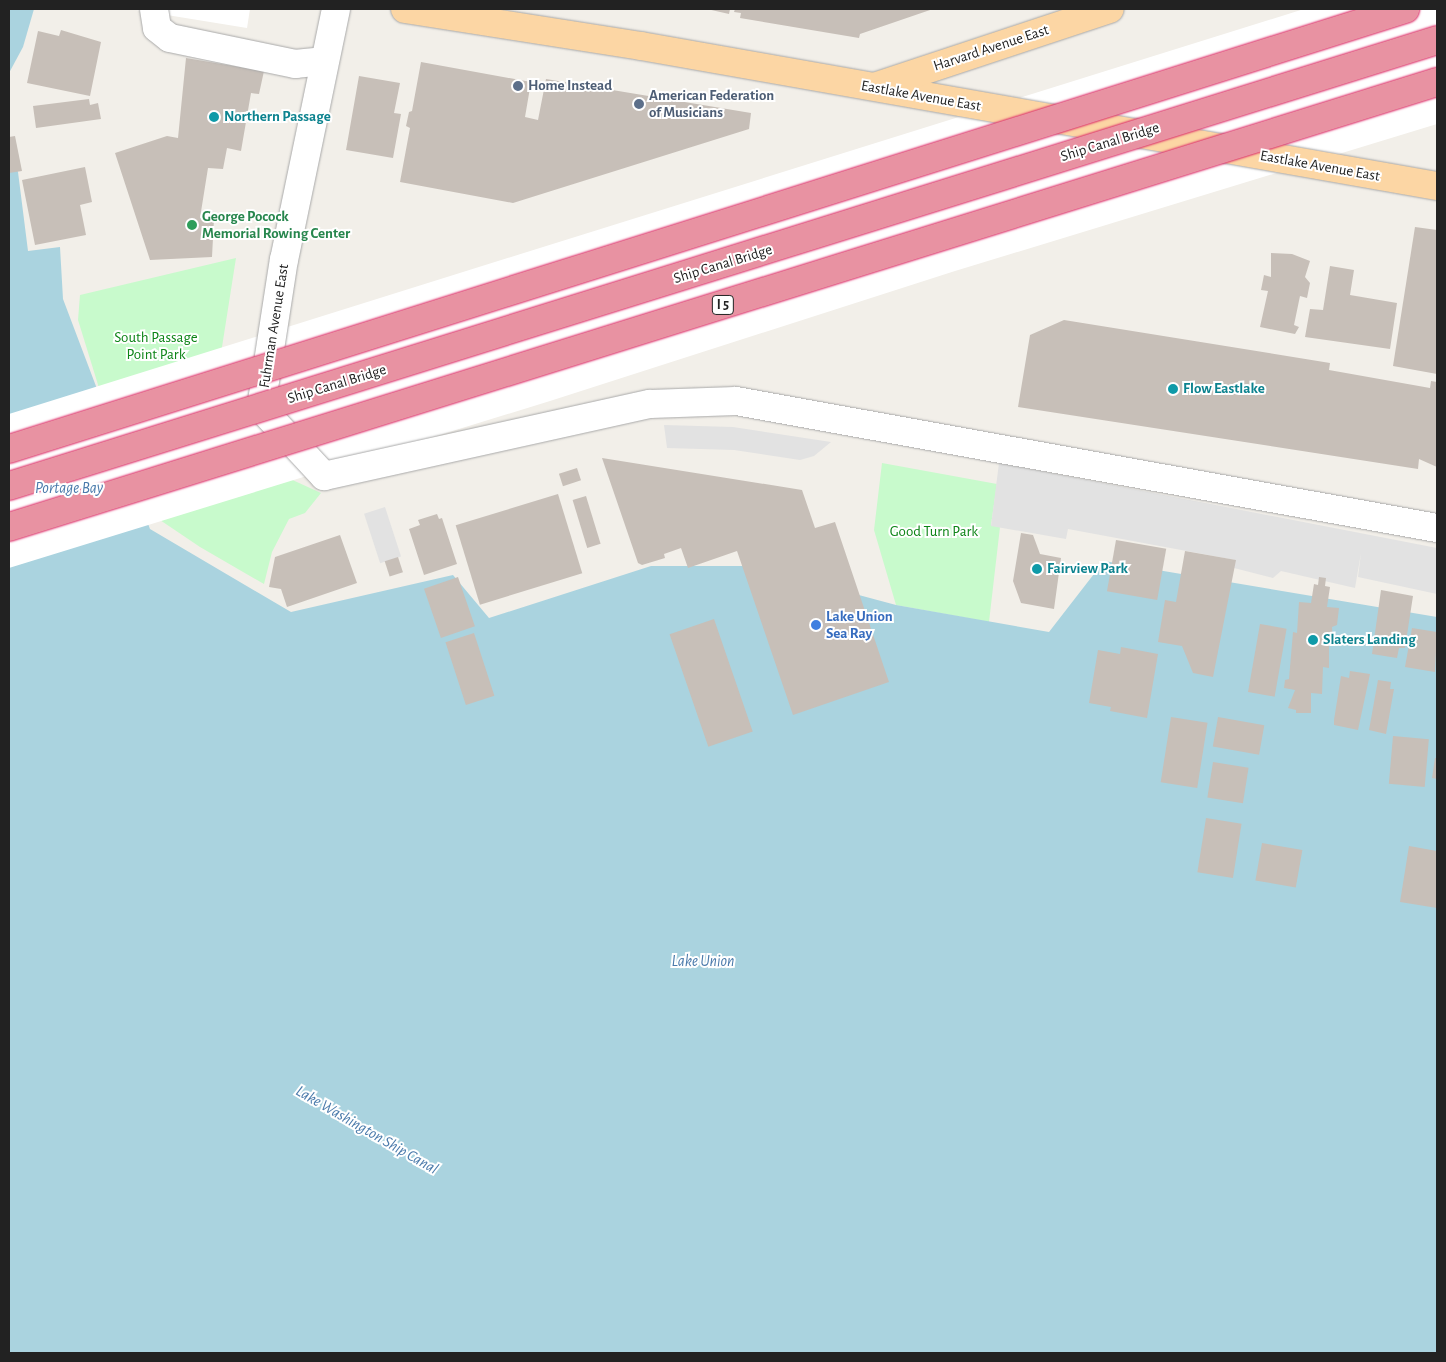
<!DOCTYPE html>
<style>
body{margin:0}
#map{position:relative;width:1446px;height:1362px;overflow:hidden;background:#f2efe9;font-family:"Alegreya Sans",sans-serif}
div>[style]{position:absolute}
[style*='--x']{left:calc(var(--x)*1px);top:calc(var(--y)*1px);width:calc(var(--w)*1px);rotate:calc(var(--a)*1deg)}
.park>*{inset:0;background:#c8facc}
.parking>*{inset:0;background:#e2e2e2;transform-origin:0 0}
.water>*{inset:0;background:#aad3df}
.pier>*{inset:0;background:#fff}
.building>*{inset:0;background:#c7bfb8;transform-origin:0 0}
.roads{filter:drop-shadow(0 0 1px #a9a9a9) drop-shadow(0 0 1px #a9a9a9)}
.minor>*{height:28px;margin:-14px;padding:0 14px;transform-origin:14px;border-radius:14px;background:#fff}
.major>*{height:28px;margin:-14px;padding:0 14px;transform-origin:14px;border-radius:14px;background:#fcd6a4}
.bridges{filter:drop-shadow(0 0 1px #dc2a67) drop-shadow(0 0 1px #dc2a67)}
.highway-bridge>*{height:28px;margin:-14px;padding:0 14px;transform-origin:14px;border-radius:14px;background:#e892a2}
.dots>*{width:14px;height:14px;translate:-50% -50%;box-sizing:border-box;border:2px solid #fff;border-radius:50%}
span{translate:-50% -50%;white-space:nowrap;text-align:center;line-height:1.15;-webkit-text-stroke:4px #fff;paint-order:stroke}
.shield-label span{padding:1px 4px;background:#fff;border:1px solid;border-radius:4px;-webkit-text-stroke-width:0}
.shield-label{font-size:14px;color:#222;font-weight:700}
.street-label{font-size:15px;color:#222}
.service-label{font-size:15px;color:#4e5e75;font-weight:700}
.left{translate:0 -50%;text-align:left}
.culture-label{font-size:15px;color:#0d838f;font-weight:700}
.leisure-label{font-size:15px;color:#27864d;font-weight:700}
.park-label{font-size:15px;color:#0c8416}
.shop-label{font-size:15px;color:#366cbe;font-weight:700}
.water-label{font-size:16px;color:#4a7aab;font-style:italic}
.frame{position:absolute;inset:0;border:10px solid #222;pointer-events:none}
</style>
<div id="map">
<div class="park">
<div style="clip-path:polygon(236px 258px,222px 347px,225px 410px,264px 467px,321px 493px,305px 513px,289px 519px,272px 552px,264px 584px,200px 547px,157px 518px,112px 430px,78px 320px,80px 295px)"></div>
<div style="clip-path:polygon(882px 463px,997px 484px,991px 525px,1000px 527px,989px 622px,896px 605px,874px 530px)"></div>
</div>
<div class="parking">
<div style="clip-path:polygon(664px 425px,733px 427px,831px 442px,814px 456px,800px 460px,734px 450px,667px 448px)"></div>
<div style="clip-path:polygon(999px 463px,1437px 548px,1437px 594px,1358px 577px,1361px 553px,1355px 588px,1281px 571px,1273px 578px,1234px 568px,1235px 560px,1068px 529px,1066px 539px,991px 526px)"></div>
<div style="left:385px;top:507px;width:52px;height:22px;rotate:72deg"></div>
</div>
<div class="water">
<div style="clip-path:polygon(9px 9px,34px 9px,23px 47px,9px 73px)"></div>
<div style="clip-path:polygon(9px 145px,18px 172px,28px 251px,60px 247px,63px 299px,150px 529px,291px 612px,453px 575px,489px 618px,651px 566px,751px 566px,896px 605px,1049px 632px,1104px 561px,1437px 617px,1437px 1353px,9px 1353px)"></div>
</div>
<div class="pier">
<div style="clip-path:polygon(130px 9px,250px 9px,247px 28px)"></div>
<div style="clip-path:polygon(1304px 9px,1437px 9px,1437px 124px,955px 271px,550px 401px,9px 568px,9px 414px)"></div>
</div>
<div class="building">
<div style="clip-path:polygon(707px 9px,730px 9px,729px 14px)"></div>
<div style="clip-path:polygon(735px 9px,933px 9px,860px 34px,859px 38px,740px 18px,741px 13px,734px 12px)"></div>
<div style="clip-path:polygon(61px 30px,101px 42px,90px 96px,27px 83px,38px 31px,59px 36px)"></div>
<div style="clip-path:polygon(186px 58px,264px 71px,259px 94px,251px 93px,241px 151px,227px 148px,223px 169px,208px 168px,200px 218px,214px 219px,212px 257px,150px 260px,115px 153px,167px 136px,178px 138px)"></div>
<div style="clip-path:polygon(421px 62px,531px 82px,525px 117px,538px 120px,546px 79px,751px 113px,749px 129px,513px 203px,400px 182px,410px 128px,406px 126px,409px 112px,412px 111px)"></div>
<div style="clip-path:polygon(359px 76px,400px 83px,394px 113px,401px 114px,393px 158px,346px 150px)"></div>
<div style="clip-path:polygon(89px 99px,90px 105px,98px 103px,101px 119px,36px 128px,33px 106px)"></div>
<div style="clip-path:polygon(15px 136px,22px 171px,9px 173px,9px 137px)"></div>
<div style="clip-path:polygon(85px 167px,92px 202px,80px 205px,86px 235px,35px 245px,22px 180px)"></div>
<div style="clip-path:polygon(1415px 227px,1437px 230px,1437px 374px,1393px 366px)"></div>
<div style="clip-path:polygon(1271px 253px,1292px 254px,1310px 261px,1305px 277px,1310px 283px,1307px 298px,1300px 296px,1294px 325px,1299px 327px,1295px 334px,1260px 327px,1268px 291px,1261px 290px,1264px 275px,1271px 277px)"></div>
<div style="clip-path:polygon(1330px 266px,1354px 270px,1350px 295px,1397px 303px,1390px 349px,1305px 337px,1310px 309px,1323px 310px)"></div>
<div style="clip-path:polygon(1064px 320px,1330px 363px,1329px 370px,1430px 388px,1431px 381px,1437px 382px,1437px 467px,1419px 459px,1418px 469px,1018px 407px,1030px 335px)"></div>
<div style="clip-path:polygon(602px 458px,802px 490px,815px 528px,835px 522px,889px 682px,793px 715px,737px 551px,688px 568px,681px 548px,664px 554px,665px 558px,642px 565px,638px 563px)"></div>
<div style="left:577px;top:468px;width:13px;height:19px;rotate:72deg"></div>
<div style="left:558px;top:494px;width:83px;height:107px;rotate:73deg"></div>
<div style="left:586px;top:496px;width:50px;height:14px;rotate:73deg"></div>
<div style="clip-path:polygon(437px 514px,439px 519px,442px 518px,457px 564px,424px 575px,409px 529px,420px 525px,418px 520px)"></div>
<div style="clip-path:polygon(1021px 533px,1033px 535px,1040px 554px,1061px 558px,1054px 609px,1021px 603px,1013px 581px)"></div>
<div style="clip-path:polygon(340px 535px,357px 583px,287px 607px,281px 589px,269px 587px,275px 557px)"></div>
<div style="left:1116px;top:540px;width:51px;height:52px;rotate:10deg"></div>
<div style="clip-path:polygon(1185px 551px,1236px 560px,1213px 677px,1193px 673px,1182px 646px,1158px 642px,1165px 600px,1176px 602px)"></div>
<div style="left:398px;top:557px;width:16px;height:14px;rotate:72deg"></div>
<div style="left:458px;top:577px;width:52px;height:36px;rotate:71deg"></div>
<div style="clip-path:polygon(1319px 577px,1326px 578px,1325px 586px,1330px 587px,1327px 607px,1339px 608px,1337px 625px,1332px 627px,1333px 646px,1329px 645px,1329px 668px,1323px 667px,1322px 694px,1311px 693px,1311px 713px,1296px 713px,1296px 710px,1288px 708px,1295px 690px,1284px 688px,1285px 680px,1289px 679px,1293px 632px,1297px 633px,1299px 602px,1311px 603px,1314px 584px,1318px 585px)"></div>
<div style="clip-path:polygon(1381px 590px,1413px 596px,1405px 648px,1399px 648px,1397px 658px,1372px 654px)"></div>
<div style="left:714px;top:619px;width:119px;height:47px;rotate:71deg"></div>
<div style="left:1260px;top:624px;width:27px;height:69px;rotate:10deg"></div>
<div style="clip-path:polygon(1412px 628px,1437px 632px,1435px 672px,1405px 667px)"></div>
<div style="left:474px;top:633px;width:66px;height:30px;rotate:72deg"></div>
<div style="clip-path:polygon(1121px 647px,1158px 654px,1147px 718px,1110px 711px,1111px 707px,1089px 703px,1098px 650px,1120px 654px)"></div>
<div style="clip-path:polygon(1350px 671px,1370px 674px,1358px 730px,1334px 725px,1334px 720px,1341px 676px,1349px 678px)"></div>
<div style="clip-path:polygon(1378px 680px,1391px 682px,1390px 689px,1394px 689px,1386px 734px,1369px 730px)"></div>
<div style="left:1171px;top:717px;width:37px;height:66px;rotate:9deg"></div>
<div style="left:1218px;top:717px;width:47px;height:30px;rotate:10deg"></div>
<div style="left:1393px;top:736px;width:36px;height:48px;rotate:5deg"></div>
<div style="clip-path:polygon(1435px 758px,1437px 758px,1437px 779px,1432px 778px)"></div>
<div style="left:1213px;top:762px;width:36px;height:36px;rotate:9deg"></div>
<div style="left:1206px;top:818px;width:36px;height:55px;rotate:9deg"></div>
<div style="left:1262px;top:843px;width:41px;height:38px;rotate:10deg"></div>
<div style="clip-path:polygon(1409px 846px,1437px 851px,1437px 908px,1400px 902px)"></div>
</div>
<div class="roads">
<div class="minor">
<div style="--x:154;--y:9;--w:19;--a:81"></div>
<div style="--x:157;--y:28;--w:16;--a:38"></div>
<div style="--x:170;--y:38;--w:128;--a:11.7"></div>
<div style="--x:295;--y:64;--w:28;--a:-6"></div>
<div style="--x:336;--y:9;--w:255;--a:101.7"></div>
<div style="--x:284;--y:259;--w:151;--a:98.8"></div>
<div style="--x:261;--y:408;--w:93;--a:47.2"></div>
<div style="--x:324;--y:476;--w:334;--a:-12.5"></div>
<div style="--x:650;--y:404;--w:86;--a:-2"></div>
<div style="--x:736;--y:401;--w:712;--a:10.27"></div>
</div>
<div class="major">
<div style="--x:405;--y:9;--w:239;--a:8.9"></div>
<div style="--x:641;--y:46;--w:808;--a:9.98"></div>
<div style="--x:877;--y:86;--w:245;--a:-18.3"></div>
</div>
</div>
<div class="bridges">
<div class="highway-bridge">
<div style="--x:9;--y:449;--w:1464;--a:-17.49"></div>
<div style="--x:9;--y:486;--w:1496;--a:-17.34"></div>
<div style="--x:9;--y:527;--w:1496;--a:-17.31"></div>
</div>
</div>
<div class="dots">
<div style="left:518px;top:86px;background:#5c6f8a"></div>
<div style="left:639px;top:104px;background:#5c6f8a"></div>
<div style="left:214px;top:117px;background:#0f9aa8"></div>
<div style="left:192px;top:225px;background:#2e9e5b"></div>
<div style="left:1173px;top:389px;background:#0f9aa8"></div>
<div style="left:1037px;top:569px;background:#0f9aa8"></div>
<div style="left:816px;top:625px;background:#3f7fe0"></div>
<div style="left:1313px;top:640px;background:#0f9aa8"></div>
</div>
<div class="shield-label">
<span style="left:723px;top:305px">I 5</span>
</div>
<div class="street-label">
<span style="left:991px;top:48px;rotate:-18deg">Harvard Avenue East</span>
<span style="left:921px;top:96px;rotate:10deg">Eastlake Avenue East</span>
<span style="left:1110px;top:142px;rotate:-17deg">Ship Canal Bridge</span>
<span style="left:1320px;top:166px;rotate:10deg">Eastlake Avenue East</span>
<span style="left:723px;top:264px;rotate:-17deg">Ship Canal Bridge</span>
<span style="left:274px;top:326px;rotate:-81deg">Fuhrman Avenue East</span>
<span style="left:337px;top:384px;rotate:-17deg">Ship Canal Bridge</span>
</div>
<div class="service-label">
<span class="left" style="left:528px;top:86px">Home Instead</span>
<span class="left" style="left:649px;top:104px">American Federation<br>of Musicians</span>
</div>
<div class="culture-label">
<span class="left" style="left:224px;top:117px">Northern Passage</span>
<span class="left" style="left:1183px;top:389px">Flow Eastlake</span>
<span class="left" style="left:1047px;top:569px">Fairview Park</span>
<span class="left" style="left:1323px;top:640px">Slaters Landing</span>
</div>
<div class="leisure-label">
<span class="left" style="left:202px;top:225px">George Pocock<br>Memorial Rowing Center</span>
</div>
<div class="park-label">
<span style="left:156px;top:346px">South Passage<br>Point Park</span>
<span style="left:934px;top:532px">Good Turn Park</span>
</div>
<div class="shop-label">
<span class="left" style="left:826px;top:625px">Lake Union<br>Sea Ray</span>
</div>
<div class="water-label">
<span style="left:69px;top:488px">Portage Bay</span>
<span style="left:703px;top:961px">Lake Union</span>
<span style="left:367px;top:1130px;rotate:30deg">Lake Washington Ship Canal</span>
</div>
<div class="frame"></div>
</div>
